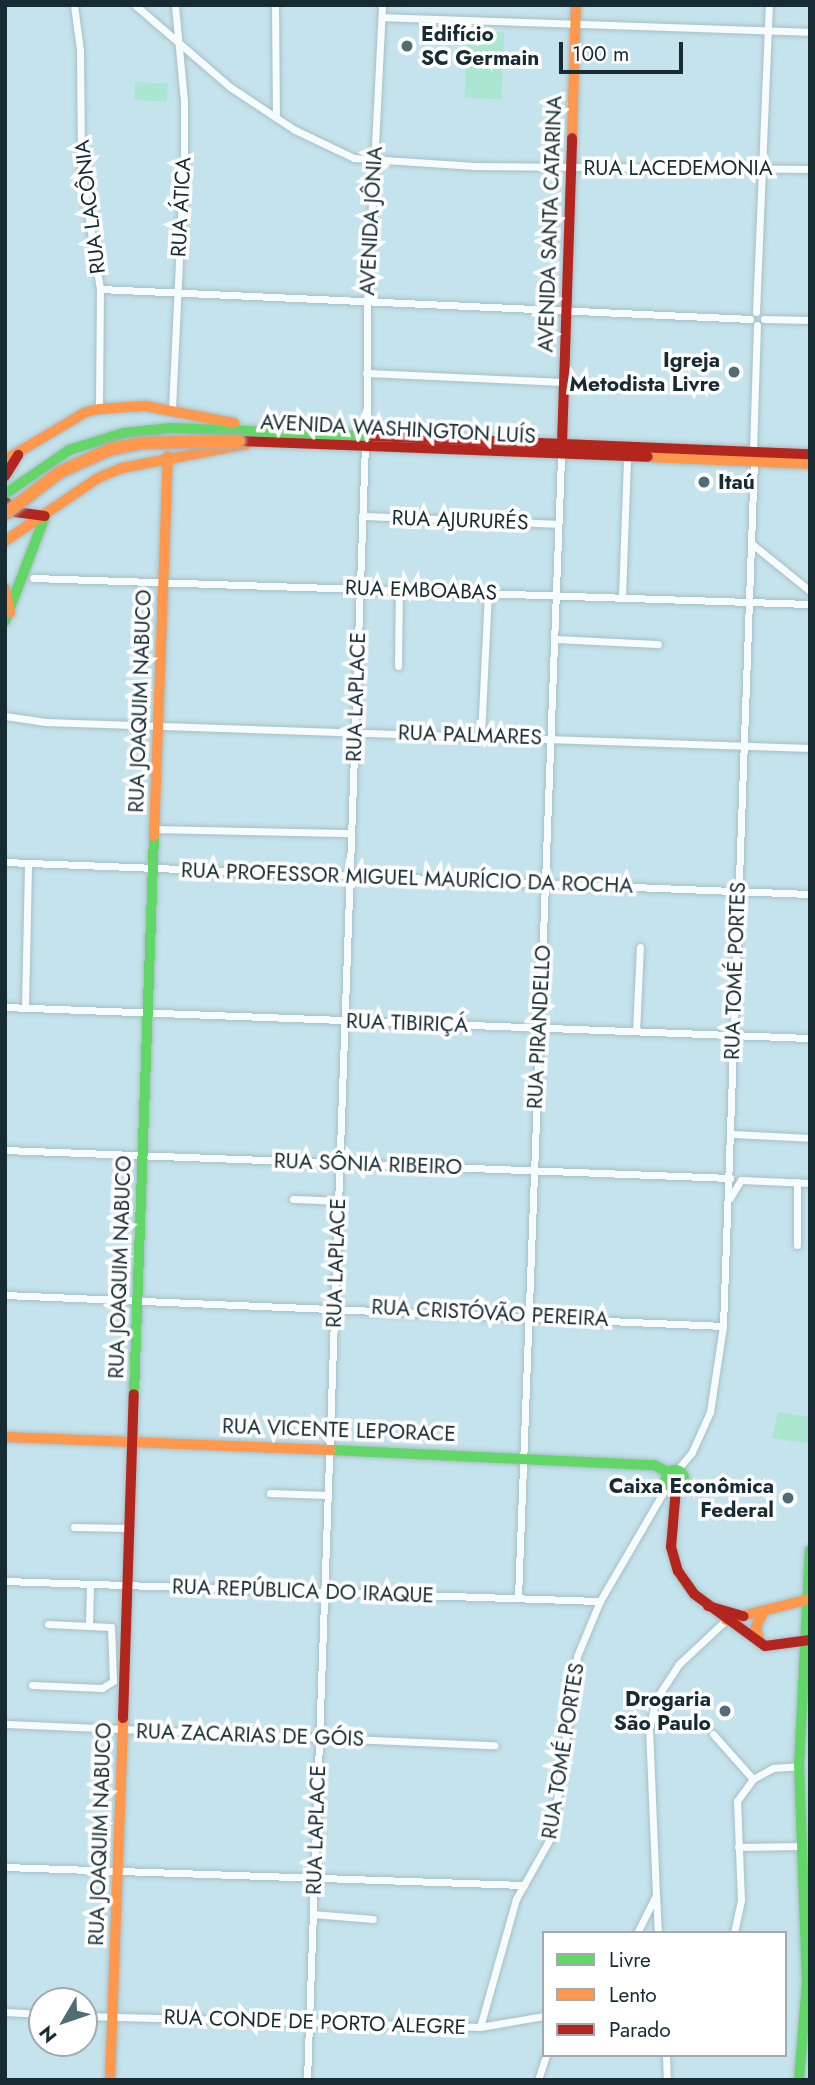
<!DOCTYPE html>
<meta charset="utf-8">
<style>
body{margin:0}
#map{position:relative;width:815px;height:2085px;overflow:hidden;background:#c5e3ec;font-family:Jost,sans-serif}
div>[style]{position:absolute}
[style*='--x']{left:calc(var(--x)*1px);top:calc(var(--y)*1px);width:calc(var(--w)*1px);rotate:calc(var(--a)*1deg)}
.green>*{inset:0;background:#abe6d1;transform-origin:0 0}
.roads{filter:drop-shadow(0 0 2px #a7bfc6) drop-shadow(0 0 2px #a7bfc6)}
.street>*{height:7px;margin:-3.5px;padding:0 3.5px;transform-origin:3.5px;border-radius:3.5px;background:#f6fbfc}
.fast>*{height:10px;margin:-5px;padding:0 5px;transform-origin:5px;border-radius:5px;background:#63d668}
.fast>.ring{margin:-5px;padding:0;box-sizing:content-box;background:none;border:10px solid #63d668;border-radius:50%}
.slow>*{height:10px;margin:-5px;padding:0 5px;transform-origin:5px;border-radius:5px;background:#ff974d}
.jam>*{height:10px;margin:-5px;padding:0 5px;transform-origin:5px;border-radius:5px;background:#b3261e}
.bridges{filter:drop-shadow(0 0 2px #a1b1be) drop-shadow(0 0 2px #a1b1be)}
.slow-bridge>*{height:12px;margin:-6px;padding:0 6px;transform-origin:6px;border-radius:6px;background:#ff974d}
.dots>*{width:19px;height:19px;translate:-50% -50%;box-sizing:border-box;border:4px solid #fff;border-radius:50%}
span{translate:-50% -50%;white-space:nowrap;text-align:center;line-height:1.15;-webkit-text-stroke:7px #fff;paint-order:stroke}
.poi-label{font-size:21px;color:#162b32;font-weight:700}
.left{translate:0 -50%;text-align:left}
.right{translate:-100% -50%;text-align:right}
.street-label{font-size:21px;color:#162b32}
.frame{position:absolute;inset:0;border:7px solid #162b32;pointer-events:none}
.legend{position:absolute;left:542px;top:1931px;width:245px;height:126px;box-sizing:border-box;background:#fff;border:2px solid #a2aaad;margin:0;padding:9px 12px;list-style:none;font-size:21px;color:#162b32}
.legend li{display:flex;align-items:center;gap:14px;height:35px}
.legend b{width:35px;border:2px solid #a2aaad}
.north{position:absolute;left:28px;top:1987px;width:70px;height:70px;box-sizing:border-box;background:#fff;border:2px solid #a2aaad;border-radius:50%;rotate:231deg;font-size:19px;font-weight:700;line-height:28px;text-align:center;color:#162b32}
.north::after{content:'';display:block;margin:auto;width:24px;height:32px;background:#536b73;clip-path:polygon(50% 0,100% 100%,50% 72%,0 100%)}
.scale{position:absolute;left:559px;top:42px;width:124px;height:32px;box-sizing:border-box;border:4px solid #162b32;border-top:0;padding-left:9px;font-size:21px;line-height:24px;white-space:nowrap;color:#162b32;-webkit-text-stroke:5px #fff;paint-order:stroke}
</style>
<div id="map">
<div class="green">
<div style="left:467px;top:31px;width:37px;height:67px;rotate:2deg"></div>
<div style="left:135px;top:82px;width:33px;height:18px;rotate:3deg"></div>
<div style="clip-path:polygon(778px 1412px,810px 1417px,810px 1444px,772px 1438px)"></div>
</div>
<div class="roads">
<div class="street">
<div style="--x:74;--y:5;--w:45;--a:82.4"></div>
<div style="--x:80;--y:50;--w:118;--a:89.5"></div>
<div style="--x:81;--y:168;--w:122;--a:81.1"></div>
<div style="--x:100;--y:289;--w:120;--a:90.5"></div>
<div style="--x:135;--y:5;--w:125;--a:40.8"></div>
<div style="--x:230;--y:87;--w:78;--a:33.5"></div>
<div style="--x:295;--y:130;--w:65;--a:25.4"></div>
<div style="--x:354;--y:158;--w:121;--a:3.8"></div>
<div style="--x:475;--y:166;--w:335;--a:0.5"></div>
<div style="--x:275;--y:5;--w:112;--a:89.5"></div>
<div style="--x:382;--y:17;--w:428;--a:2"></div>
<div style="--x:100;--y:289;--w:651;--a:2.64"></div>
<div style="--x:756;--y:312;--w:307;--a:-87.6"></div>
<div style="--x:764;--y:319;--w:46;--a:1.2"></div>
<div style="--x:366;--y:373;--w:199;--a:2.6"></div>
<div style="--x:172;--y:409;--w:250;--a:-87.3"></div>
<div style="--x:184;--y:159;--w:58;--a:-90"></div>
<div style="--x:184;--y:101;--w:96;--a:-95.4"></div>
<div style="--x:367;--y:436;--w:133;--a:-90"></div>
<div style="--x:367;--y:303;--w:298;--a:-87.1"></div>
<div style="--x:753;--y:451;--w:126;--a:-88.2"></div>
<div style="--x:362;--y:516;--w:196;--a:2.3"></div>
<div style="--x:752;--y:544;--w:75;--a:39"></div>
<div style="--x:33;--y:578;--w:777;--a:1.92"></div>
<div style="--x:622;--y:596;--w:138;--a:-87.9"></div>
<div style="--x:554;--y:639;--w:104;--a:2.8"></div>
<div style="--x:398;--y:666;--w:78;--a:-89.3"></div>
<div style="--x:5;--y:716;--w:41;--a:8.3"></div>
<div style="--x:46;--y:722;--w:764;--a:1.95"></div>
<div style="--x:481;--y:735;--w:143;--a:-87.2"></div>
<div style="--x:155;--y:829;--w:196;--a:1.2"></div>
<div style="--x:5;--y:862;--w:806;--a:2.28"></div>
<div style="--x:5;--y:1007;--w:806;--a:2.21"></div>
<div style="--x:25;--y:1008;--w:144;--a:-88.8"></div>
<div style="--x:636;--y:1031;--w:84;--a:-87.3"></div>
<div style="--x:732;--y:1134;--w:78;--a:2.9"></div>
<div style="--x:5;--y:1150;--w:726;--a:2.21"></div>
<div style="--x:730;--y:1198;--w:21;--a:-59"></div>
<div style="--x:741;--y:1180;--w:69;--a:2.5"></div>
<div style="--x:293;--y:1199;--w:45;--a:2.5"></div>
<div style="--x:797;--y:1245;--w:63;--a:-90"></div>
<div style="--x:5;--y:1295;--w:719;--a:2.47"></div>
<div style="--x:677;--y:1470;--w:23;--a:-50"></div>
<div style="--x:692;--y:1452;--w:44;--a:-65.8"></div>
<div style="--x:710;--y:1412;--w:87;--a:-81.4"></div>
<div style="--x:723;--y:1326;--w:865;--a:-87.95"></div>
<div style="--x:270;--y:1493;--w:58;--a:2"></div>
<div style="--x:74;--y:1527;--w:55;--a:1"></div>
<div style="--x:5;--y:1581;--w:595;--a:1.93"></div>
<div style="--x:518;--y:1598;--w:1143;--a:-87.84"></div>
<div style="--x:89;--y:1626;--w:42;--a:-88.6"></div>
<div style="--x:32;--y:1685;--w:70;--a:2.5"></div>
<div style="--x:102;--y:1688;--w:13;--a:-32"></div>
<div style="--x:113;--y:1681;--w:54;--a:-92.1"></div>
<div style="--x:111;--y:1627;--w:63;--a:-177.3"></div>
<div style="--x:5;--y:1724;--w:490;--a:2.5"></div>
<div style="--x:713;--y:1734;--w:60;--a:48.4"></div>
<div style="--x:738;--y:1847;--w:64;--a:-0.9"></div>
<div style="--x:5;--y:1867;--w:519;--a:1.99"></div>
<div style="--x:656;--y:1895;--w:38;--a:87"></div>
<div style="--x:313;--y:1914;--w:60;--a:4.8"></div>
<div style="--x:637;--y:1933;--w:42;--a:-63.4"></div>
<div style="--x:656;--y:1895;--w:166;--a:-92.4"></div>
<div style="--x:649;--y:1729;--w:31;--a:-77"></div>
<div style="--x:656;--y:1699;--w:42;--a:-56.7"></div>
<div style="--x:679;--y:1664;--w:64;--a:-43.1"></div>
<div style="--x:734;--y:1933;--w:34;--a:-78"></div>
<div style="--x:741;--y:1900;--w:99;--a:-92.3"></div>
<div style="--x:737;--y:1801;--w:27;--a:-54"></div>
<div style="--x:753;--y:1779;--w:23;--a:-29"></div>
<div style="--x:773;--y:1768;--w:26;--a:-4"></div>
<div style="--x:5;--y:2012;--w:37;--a:3"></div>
<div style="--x:84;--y:2016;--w:396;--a:1.6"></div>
<div style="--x:480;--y:2027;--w:65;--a:-9.8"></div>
<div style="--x:480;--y:2027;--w:133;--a:-74.3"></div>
<div style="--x:516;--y:1899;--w:73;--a:-60.6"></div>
<div style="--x:552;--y:1835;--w:181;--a:-82"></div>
<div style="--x:577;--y:1656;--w:60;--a:-67.3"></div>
<div style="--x:600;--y:1601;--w:135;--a:-59.8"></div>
<div style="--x:666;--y:2055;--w:25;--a:88"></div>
<div style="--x:307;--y:2080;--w:1634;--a:-87.97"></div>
<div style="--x:538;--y:2080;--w:26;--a:-72"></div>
</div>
<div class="fast">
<div style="--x:5;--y:494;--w:78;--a:-34.5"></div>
<div style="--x:69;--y:450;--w:58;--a:-17.2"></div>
<div style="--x:124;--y:433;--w:47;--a:-6.1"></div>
<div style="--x:171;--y:428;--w:201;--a:2.3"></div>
<div style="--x:5;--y:621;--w:112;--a:-69.1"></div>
<div style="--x:134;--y:1394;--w:558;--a:-87.95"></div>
<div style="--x:331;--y:1450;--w:323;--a:2.7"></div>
<div style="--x:654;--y:1465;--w:16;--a:27"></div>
<div class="ring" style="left:666px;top:1470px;width:8px;height:8px"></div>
<div style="--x:799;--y:2080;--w:98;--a:-85.3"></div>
<div style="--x:807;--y:1982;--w:216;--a:-92.1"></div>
<div style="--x:799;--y:1766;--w:216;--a:-87.1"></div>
</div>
<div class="slow">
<div style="--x:572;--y:138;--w:133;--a:-88.3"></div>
<div style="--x:648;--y:457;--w:162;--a:2.5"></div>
<div style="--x:5;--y:460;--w:94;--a:-30.7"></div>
<div style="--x:86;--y:412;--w:13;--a:-13"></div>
<div style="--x:99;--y:409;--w:46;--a:-3.7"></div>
<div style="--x:145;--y:406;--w:91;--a:10.8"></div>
<div style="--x:5;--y:541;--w:112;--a:-34.1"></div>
<div style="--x:98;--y:478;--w:26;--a:-23"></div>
<div style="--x:122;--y:468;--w:127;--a:-10.9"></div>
<div style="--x:5;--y:589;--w:24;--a:78"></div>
<div style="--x:154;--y:836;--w:380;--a:-87.9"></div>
<div style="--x:5;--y:1437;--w:326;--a:2.3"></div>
<div style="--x:726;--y:1620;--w:87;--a:-14"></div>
<div style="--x:760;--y:1643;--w:16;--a:-104"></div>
<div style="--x:756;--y:1627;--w:16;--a:-63"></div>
<div style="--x:110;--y:2080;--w:362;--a:-87.9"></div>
</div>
<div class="jam">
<div style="--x:372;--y:436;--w:438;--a:2.4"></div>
<div style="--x:239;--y:441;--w:409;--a:2.2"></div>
<div style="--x:562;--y:444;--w:306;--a:-88.1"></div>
<div style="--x:5;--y:476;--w:25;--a:-58"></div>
<div style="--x:7;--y:503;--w:13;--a:45"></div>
<div style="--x:16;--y:512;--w:29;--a:8"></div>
<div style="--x:676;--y:1488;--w:59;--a:94.8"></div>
<div style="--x:671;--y:1547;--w:25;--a:74"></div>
<div style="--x:678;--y:1571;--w:28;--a:55"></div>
<div style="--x:694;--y:1594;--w:88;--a:36.2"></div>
<div style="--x:765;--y:1646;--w:45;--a:-7.6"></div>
<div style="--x:708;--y:1606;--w:37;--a:16"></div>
<div style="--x:123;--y:1718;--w:324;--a:-88.1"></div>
</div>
</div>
<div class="bridges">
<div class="slow-bridge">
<div style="--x:5;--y:514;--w:69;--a:-37.4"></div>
<div style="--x:60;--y:472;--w:56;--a:-24.3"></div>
<div style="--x:111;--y:449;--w:31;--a:-11"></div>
<div style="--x:141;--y:443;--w:98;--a:-1.2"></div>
</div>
</div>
<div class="dots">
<div style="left:407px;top:46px;background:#536b73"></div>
<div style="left:734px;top:372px;background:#536b73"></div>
<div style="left:704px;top:482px;background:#536b73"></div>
<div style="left:788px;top:1498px;background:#536b73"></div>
<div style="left:725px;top:1711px;background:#536b73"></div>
</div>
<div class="poi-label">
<span class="left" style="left:421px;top:46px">Edifício<br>SC Germain</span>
<span class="right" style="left:720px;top:372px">Igreja<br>Metodista Livre</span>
<span class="left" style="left:718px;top:482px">Itaú</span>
<span class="right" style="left:774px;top:1498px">Caixa Econômica<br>Federal</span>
<span class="right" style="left:711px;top:1711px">Drogaria<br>São Paulo</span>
</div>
<div class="street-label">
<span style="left:678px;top:168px">RUA LACEDEMONIA</span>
<span style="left:90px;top:207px;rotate:-97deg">RUA LACÔNIA</span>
<span style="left:181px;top:207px;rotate:-87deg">RUA ÁTICA</span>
<span style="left:371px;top:221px;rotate:-87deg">AVENIDA JÔNIA</span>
<span style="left:550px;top:224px;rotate:-88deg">AVENIDA SANTA CATARINA</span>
<span style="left:398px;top:429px;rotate:3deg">AVENIDA WASHINGTON LUÍS</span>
<span style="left:460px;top:520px;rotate:2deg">RUA AJURURÉS</span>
<span style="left:421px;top:590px;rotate:2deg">RUA EMBOABAS</span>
<span style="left:356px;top:697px;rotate:-88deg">RUA LAPLACE</span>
<span style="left:140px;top:701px;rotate:-88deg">RUA JOAQUIM NABUCO</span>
<span style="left:470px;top:735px;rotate:2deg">RUA PALMARES</span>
<span style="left:407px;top:878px;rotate:2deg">RUA PROFESSOR MIGUEL MAURÍCIO DA ROCHA</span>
<span style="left:735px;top:971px;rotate:-88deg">RUA TOMÉ PORTES</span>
<span style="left:407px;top:1023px;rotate:2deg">RUA TIBIRIÇÁ</span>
<span style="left:539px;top:1027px;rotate:-87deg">RUA PIRANDELLO</span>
<span style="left:368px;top:1164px;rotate:2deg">RUA SÔNIA RIBEIRO</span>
<span style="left:336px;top:1263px;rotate:-88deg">RUA LAPLACE</span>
<span style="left:120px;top:1267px;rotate:-88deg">RUA JOAQUIM NABUCO</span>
<span style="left:490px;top:1313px;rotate:3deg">RUA CRISTÓVÃO PEREIRA</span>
<span style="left:339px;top:1430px;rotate:2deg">RUA VICENTE LEPORACE</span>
<span style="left:303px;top:1591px;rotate:2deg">RUA REPÚBLICA DO IRAQUE</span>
<span style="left:250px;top:1735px;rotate:2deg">RUA ZACARIAS DE GÓIS</span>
<span style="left:563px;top:1751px;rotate:-81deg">RUA TOMÉ PORTES</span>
<span style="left:316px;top:1830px;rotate:-88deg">RUA LAPLACE</span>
<span style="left:100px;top:1834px;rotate:-88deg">RUA JOAQUIM NABUCO</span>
<span style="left:315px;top:2022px;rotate:2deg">RUA CONDE DE PORTO ALEGRE</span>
</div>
<div class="frame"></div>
<ul class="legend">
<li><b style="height:9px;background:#63d668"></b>Livre</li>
<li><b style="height:9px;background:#ff974d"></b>Lento</li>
<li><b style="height:9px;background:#b3261e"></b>Parado</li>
</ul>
<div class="north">N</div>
<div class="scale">100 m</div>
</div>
